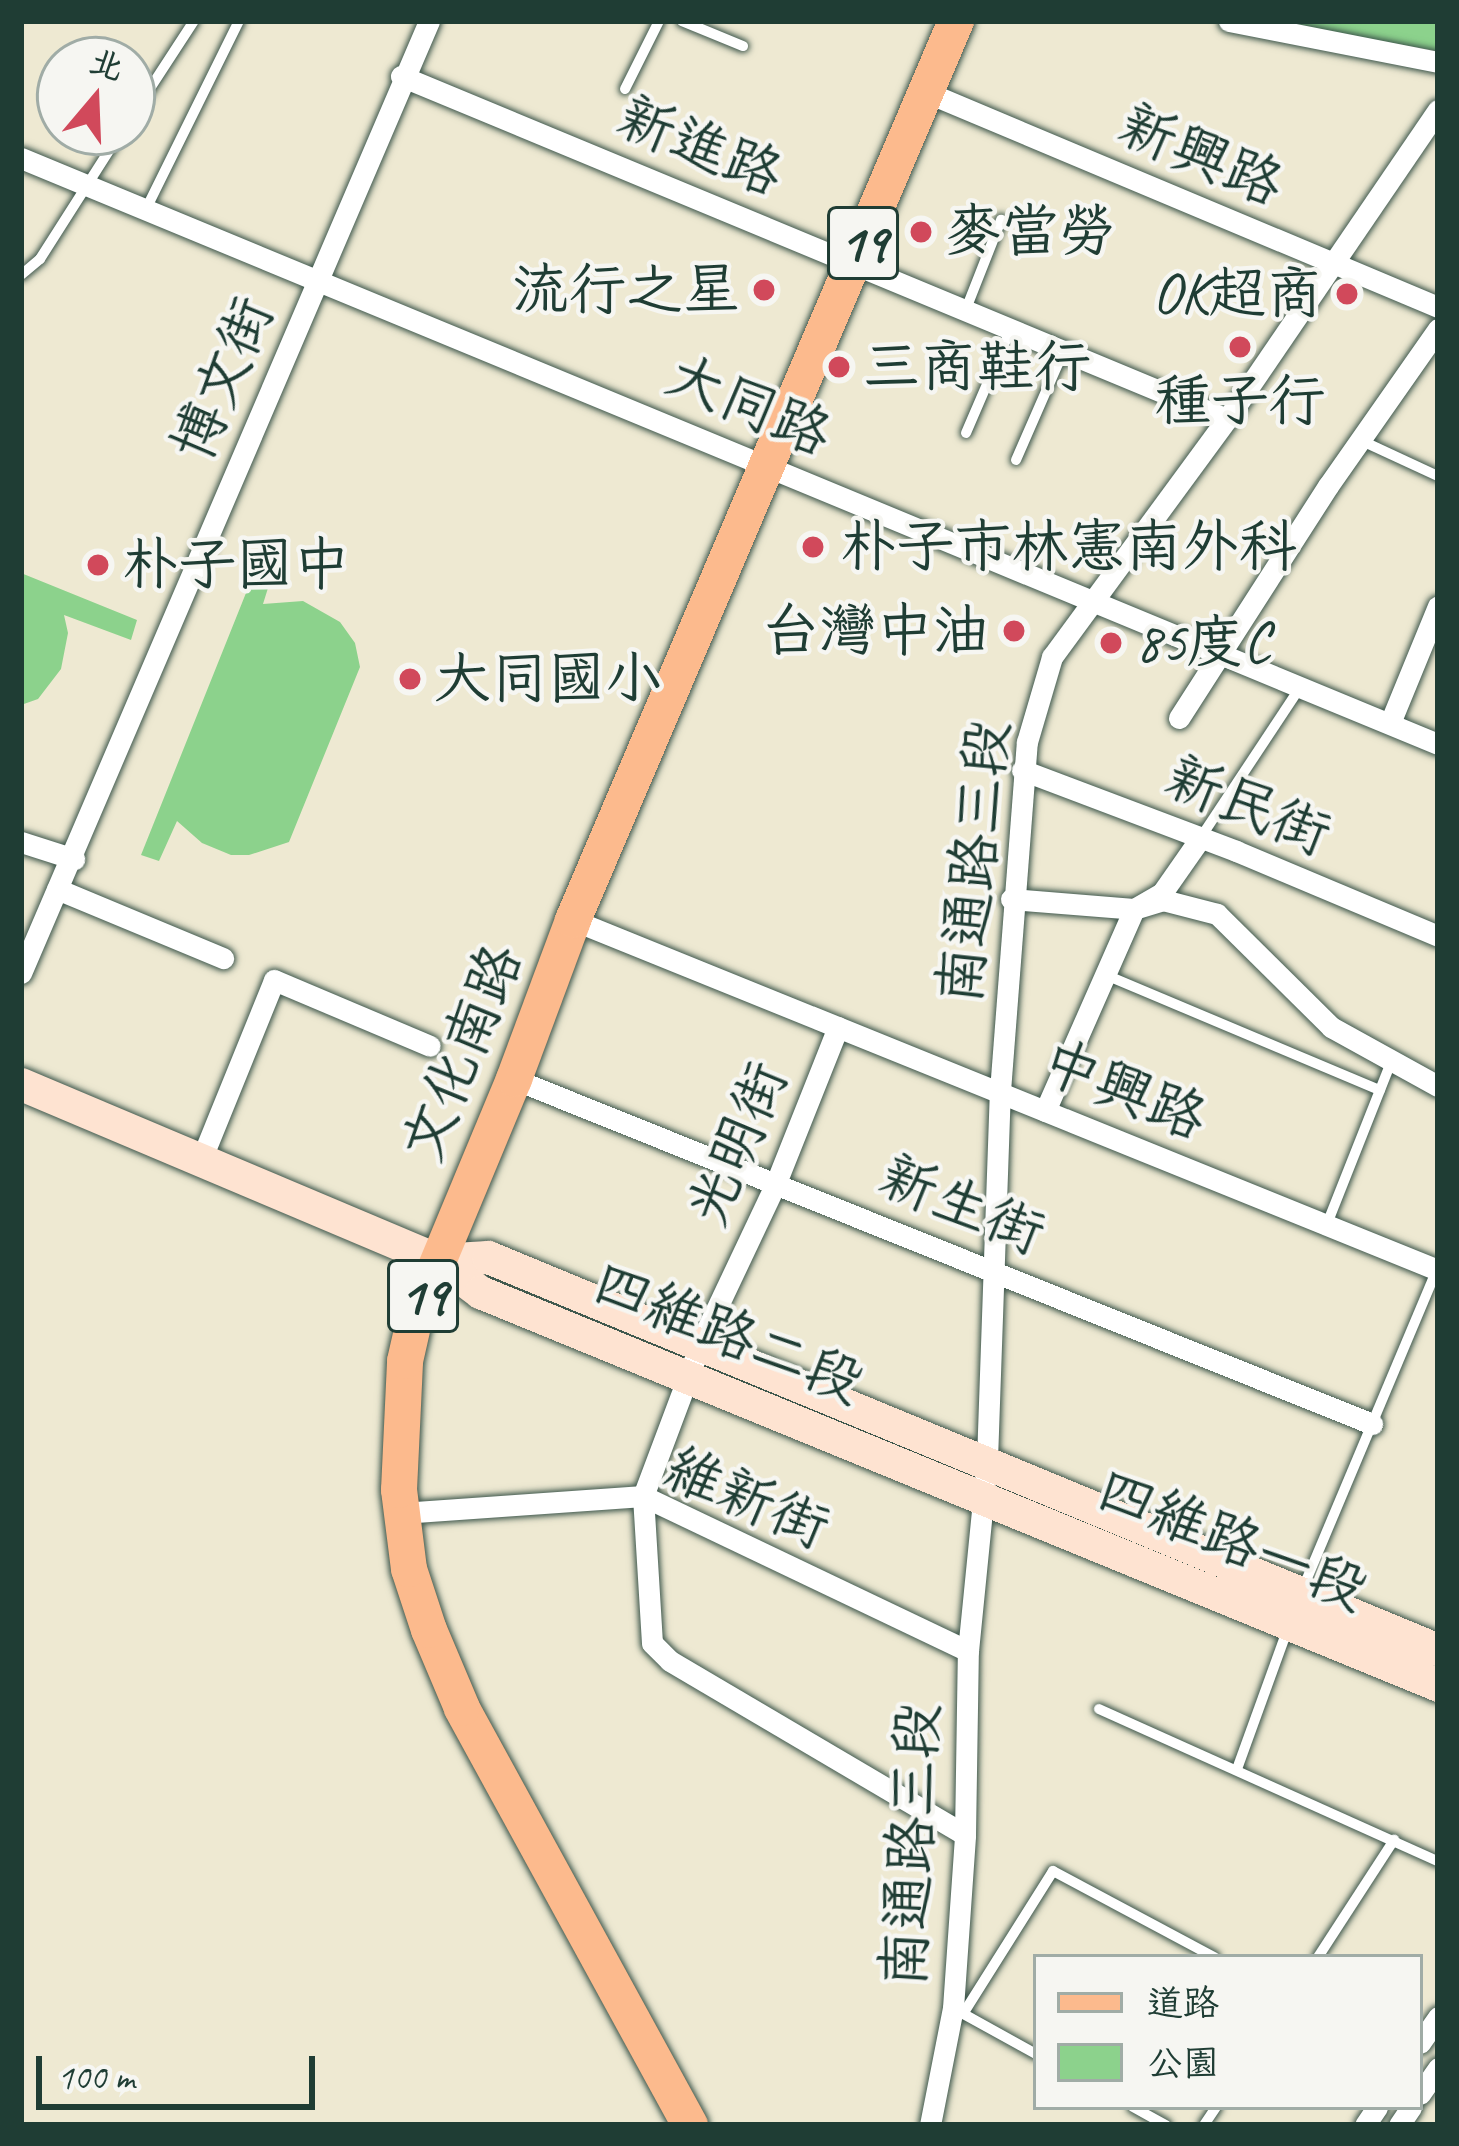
<!DOCTYPE html>
<meta charset="utf-8">
<style>
body{margin:0}
#map{position:relative;width:1459px;height:2146px;overflow:hidden;background:#eee9d2;font-family:Caveat,"LXGW WenKai TC",sans-serif}
div>[style]{position:absolute}
[style*='--x']{left:calc(var(--x)*1px);top:calc(var(--y)*1px);width:calc(var(--w)*1px);rotate:calc(var(--a)*1deg)}
.green>*{inset:0;background:#8cd28c}
.roads{filter:drop-shadow(0 0 3px #3e574c) drop-shadow(0 0 3px #3e574c)}
.lane>*{height:10px;margin:-5px;padding:0 5px;transform-origin:5px;border-radius:5px;background:#fff}
.street>*{height:21px;margin:-10.5px;padding:0 10.5px;transform-origin:10.5px;border-radius:10.5px;background:#fff}
.secondary>*{height:33px;margin:-16.5px;padding:0 16.5px;transform-origin:16.5px;border-radius:16.5px;background:#fee3d1}
.primary>*{height:36px;margin:-18px;padding:0 18px;transform-origin:18px;border-radius:18px;background:#fcba8d}
.dots>*{width:33px;height:33px;translate:-50% -50%;box-sizing:border-box;border:6px solid #f6f6f2;border-radius:50%}
span{translate:-50% -50%;white-space:nowrap;text-align:center;line-height:1.15;-webkit-text-stroke:9px #f6f6f2;paint-order:stroke}
.shield-label span{padding:3px 9px;background:#f6f6f2;border:3px solid;border-radius:9px;-webkit-text-stroke-width:0}
.shield-label{font-size:54px;color:#1f3d34;font-weight:700}
.street-label{font-size:57px;color:#1f3d34}
.poi-label{font-size:57px;color:#1f3d34}
.left{translate:0 -50%;text-align:left}
.right{translate:-100% -50%;text-align:right}
.frame{position:absolute;inset:0;border:24px solid #1f3d34;pointer-events:none}
.legend{position:absolute;left:1033px;top:1954px;width:390px;height:156px;box-sizing:border-box;background:#f6f6f2;border:3px solid #a0aca6;margin:0;padding:15px 21px;list-style:none;font-size:36px;color:#1f3d34}
.legend li{display:flex;align-items:center;gap:24px;height:60px}
.legend b{width:60px;border:3px solid #a0aca6}
.north{position:absolute;left:36px;top:36px;width:120px;height:120px;box-sizing:border-box;background:#f6f6f2;border:3px solid #a0aca6;border-radius:50%;rotate:19deg;font-size:33px;font-weight:700;line-height:48px;text-align:center;color:#1f3d34}
.north::after{content:'';display:block;margin:auto;width:42px;height:54px;background:#d1495b;clip-path:polygon(50% 0,100% 100%,50% 72%,0 100%)}
.scale{position:absolute;left:36px;top:2056px;width:279px;height:54px;box-sizing:border-box;border:6px solid #1f3d34;border-top:0;padding-left:15px;font-size:36px;line-height:42px;white-space:nowrap;color:#1f3d34;-webkit-text-stroke:9px #f6f6f2;paint-order:stroke}
</style>
<div id="map">
<div class="green">
<div style="clip-path:polygon(1264px 21px,1438px 21px,1438px 51px)"></div>
<div style="clip-path:polygon(21px 573px,137px 620px,131px 640px,64px 615px,68px 633px,61px 669px,38px 699px,21px 705px)"></div>
<div style="clip-path:polygon(250px 583px,268px 588px,263px 604px,303px 601px,340px 622px,355px 643px,360px 667px,289px 842px,249px 855px,231px 855px,202px 843px,177px 821px,159px 861px,141px 855px)"></div>
</div>
<div class="roads">
<div class="lane">
<div style="--x:682;--y:21;--w:66;--a:22.3"></div>
<div style="--x:625;--y:89;--w:76;--a:-63.4"></div>
<div style="--x:132;--y:116;--w:113;--a:-56.9"></div>
<div style="--x:146;--y:209;--w:210;--a:-63.7"></div>
<div style="--x:21;--y:275;--w:25;--a:-40"></div>
<div style="--x:40;--y:259;--w:151;--a:-57.5"></div>
<div style="--x:966;--y:309;--w:96;--a:-68.5"></div>
<div style="--x:966;--y:433;--w:111;--a:-66.7"></div>
<div style="--x:1360;--y:440;--w:86;--a:24.8"></div>
<div style="--x:1016;--y:460;--w:120;--a:-66.4"></div>
<div style="--x:1201;--y:837;--w:181;--a:-56.5"></div>
<div style="--x:1106;--y:975;--w:297;--a:22.8"></div>
<div style="--x:1327;--y:1224;--w:176;--a:-68.4"></div>
<div style="--x:1303;--y:1588;--w:345;--a:-67.2"></div>
<div style="--x:1099;--y:1709;--w:372;--a:24.2"></div>
<div style="--x:1237;--y:1769;--w:150;--a:-70.1"></div>
<div style="--x:1318;--y:1957;--w:140;--a:-57"></div>
<div style="--x:960;--y:2012;--w:87;--a:28.9"></div>
<div style="--x:963;--y:2014;--w:169;--a:-57.8"></div>
<div style="--x:1053;--y:1871;--w:183;--a:28.1"></div>
<div style="--x:1133;--y:2107;--w:38;--a:29"></div>
<div style="--x:1204;--y:2125;--w:22;--a:-56"></div>
</div>
<div class="street">
<div style="--x:1229;--y:21;--w:213;--a:11.1"></div>
<div style="--x:401;--y:76;--w:894;--a:22.55"></div>
<div style="--x:926;--y:92;--w:555;--a:22.78"></div>
<div style="--x:21;--y:158;--w:1533;--a:22.47"></div>
<div style="--x:1179;--y:718;--w:276;--a:-57.3"></div>
<div style="--x:1328;--y:486;--w:192;--a:-55"></div>
<div style="--x:1390;--y:723;--w:126;--a:-67.7"></div>
<div style="--x:1022;--y:770;--w:229;--a:20.7"></div>
<div style="--x:1236;--y:851;--w:219;--a:22.8"></div>
<div style="--x:21;--y:842;--w:56;--a:17.8"></div>
<div style="--x:57;--y:889;--w:180;--a:22.6"></div>
<div style="--x:1011;--y:899;--w:123;--a:4.6"></div>
<div style="--x:1134;--y:909;--w:30;--a:-17"></div>
<div style="--x:1163;--y:900;--w:56;--a:14.5"></div>
<div style="--x:1217;--y:914;--w:161;--a:44.7"></div>
<div style="--x:1331;--y:1027;--w:122;--a:28.9"></div>
<div style="--x:573;--y:920;--w:933;--a:22.03"></div>
<div style="--x:21;--y:973;--w:1036;--a:-66.8"></div>
<div style="--x:838;--y:1027;--w:168;--a:111.7"></div>
<div style="--x:776;--y:1183;--w:176;--a:115.3"></div>
<div style="--x:701;--y:1342;--w:165;--a:110.6"></div>
<div style="--x:643;--y:1496;--w:147;--a:86.5"></div>
<div style="--x:652;--y:1643;--w:25;--a:45"></div>
<div style="--x:670;--y:1661;--w:342;--a:30.5"></div>
<div style="--x:514;--y:1079;--w:925;--a:21.9"></div>
<div style="--x:1045;--y:1111;--w:221;--a:-66.2"></div>
<div style="--x:1134;--y:909;--w:32;--a:-30"></div>
<div style="--x:1162;--y:893;--w:68;--a:-55.1"></div>
<div style="--x:201;--y:1160;--w:194;--a:-67.9"></div>
<div style="--x:274;--y:980;--w:169;--a:22.9"></div>
<div style="--x:401;--y:1513;--w:243;--a:-4"></div>
<div style="--x:643;--y:1496;--w:360;--a:25.5"></div>
<div style="--x:1420;--y:2043;--w:32;--a:-55"></div>
<div style="--x:1420;--y:2094;--w:32;--a:-55"></div>
<div style="--x:930;--y:2125;--w:119;--a:-78.9"></div>
<div style="--x:953;--y:2008;--w:173;--a:-86"></div>
<div style="--x:965;--y:1835;--w:184;--a:-89.1"></div>
<div style="--x:968;--y:1651;--w:192;--a:-84.3"></div>
<div style="--x:987;--y:1460;--w:369;--a:-88"></div>
<div style="--x:1000;--y:1091;--w:350;--a:-85.6"></div>
<div style="--x:1027;--y:742;--w:89;--a:-73.6"></div>
<div style="--x:1052;--y:657;--w:295;--a:-53.7"></div>
<div style="--x:1227;--y:419;--w:374;--a:-55.7"></div>
<div style="--x:1365;--y:2125;--w:22;--a:-56"></div>
<div style="--x:1399;--y:2125;--w:22;--a:-56"></div>
</div>
<div class="secondary">
<div style="--x:21;--y:1084;--w:452;--a:22.9"></div>
<div style="--x:437;--y:1260;--w:54;--a:36.7"></div>
<div style="--x:480;--y:1292;--w:1035;--a:22.3"></div>
<div style="--x:437;--y:1260;--w:51;--a:-3.4"></div>
<div style="--x:488;--y:1257;--w:1028;--a:22.47"></div>
</div>
<div class="primary">
<div style="--x:690;--y:2125;--w:475;--a:-118.7"></div>
<div style="--x:462;--y:1708;--w:85;--a:-112.9"></div>
<div style="--x:429;--y:1630;--w:64;--a:-108.2"></div>
<div style="--x:409;--y:1569;--w:80;--a:-97.2"></div>
<div style="--x:399;--y:1490;--w:129;--a:-87.3"></div>
<div style="--x:405;--y:1361;--w:45;--a:-77.2"></div>
<div style="--x:415;--y:1317;--w:258;--a:-67.4"></div>
<div style="--x:514;--y:1079;--w:170;--a:-69.6"></div>
<div style="--x:573;--y:920;--w:977;--a:-66.92"></div>
</div>
</div>
<div class="dots">
<div style="left:921px;top:232px;background:#d1495b"></div>
<div style="left:764px;top:290px;background:#d1495b"></div>
<div style="left:1347px;top:294px;background:#d1495b"></div>
<div style="left:1240px;top:347px;background:#d1495b"></div>
<div style="left:839px;top:367px;background:#d1495b"></div>
<div style="left:813px;top:547px;background:#d1495b"></div>
<div style="left:98px;top:565px;background:#d1495b"></div>
<div style="left:1014px;top:631px;background:#d1495b"></div>
<div style="left:1111px;top:643px;background:#d1495b"></div>
<div style="left:410px;top:679px;background:#d1495b"></div>
</div>
<div class="shield-label">
<span style="left:863px;top:243px">19</span>
<span style="left:423px;top:1296px">19</span>
</div>
<div class="street-label">
<span style="left:700px;top:146px;rotate:22deg">新進路</span>
<span style="left:1201px;top:155px;rotate:23deg">新興路</span>
<span style="left:223px;top:379px;rotate:-67deg">博文街</span>
<span style="left:749px;top:405px;rotate:23deg">大同路</span>
<span style="left:1248px;top:806px;rotate:22deg">新民街</span>
<span style="left:974px;top:862px;rotate:-84deg">南通路三段</span>
<span style="left:462px;top:1053px;rotate:-68deg">文化南路</span>
<span style="left:1124px;top:1090px;rotate:22deg">中興路</span>
<span style="left:737px;top:1144px;rotate:-67deg">光明街</span>
<span style="left:962px;top:1205px;rotate:22deg">新生街</span>
<span style="left:728px;top:1333px;rotate:22deg">四維路二段</span>
<span style="left:747px;top:1498px;rotate:23deg">維新街</span>
<span style="left:1232px;top:1540px;rotate:22deg">四維路一段</span>
<span style="left:911px;top:1845px;rotate:-87deg">南通路三段</span>
</div>
<div class="poi-label">
<span class="left" style="left:945px;top:232px">麥當勞</span>
<span class="right" style="left:740px;top:290px">流行之星</span>
<span class="right" style="left:1323px;top:294px">OK超商</span>
<span class="left" style="left:863px;top:367px">三商鞋行</span>
<span style="left:1240px;top:401px">種子行</span>
<span class="left" style="left:840px;top:547px">朴子市林憲南外科</span>
<span class="left" style="left:122px;top:565px">朴子國中</span>
<span class="right" style="left:990px;top:631px">台灣中油</span>
<span class="left" style="left:1135px;top:643px">85度C</span>
<span class="left" style="left:434px;top:679px">大同國小</span>
</div>
<div class="frame"></div>
<ul class="legend">
<li><b style="height:15px;background:#fcba8d"></b>道路</li>
<li><b style="height:33px;background:#8cd28c"></b>公園</li>
</ul>
<div class="north">北</div>
<div class="scale">100 m</div>
</div>
